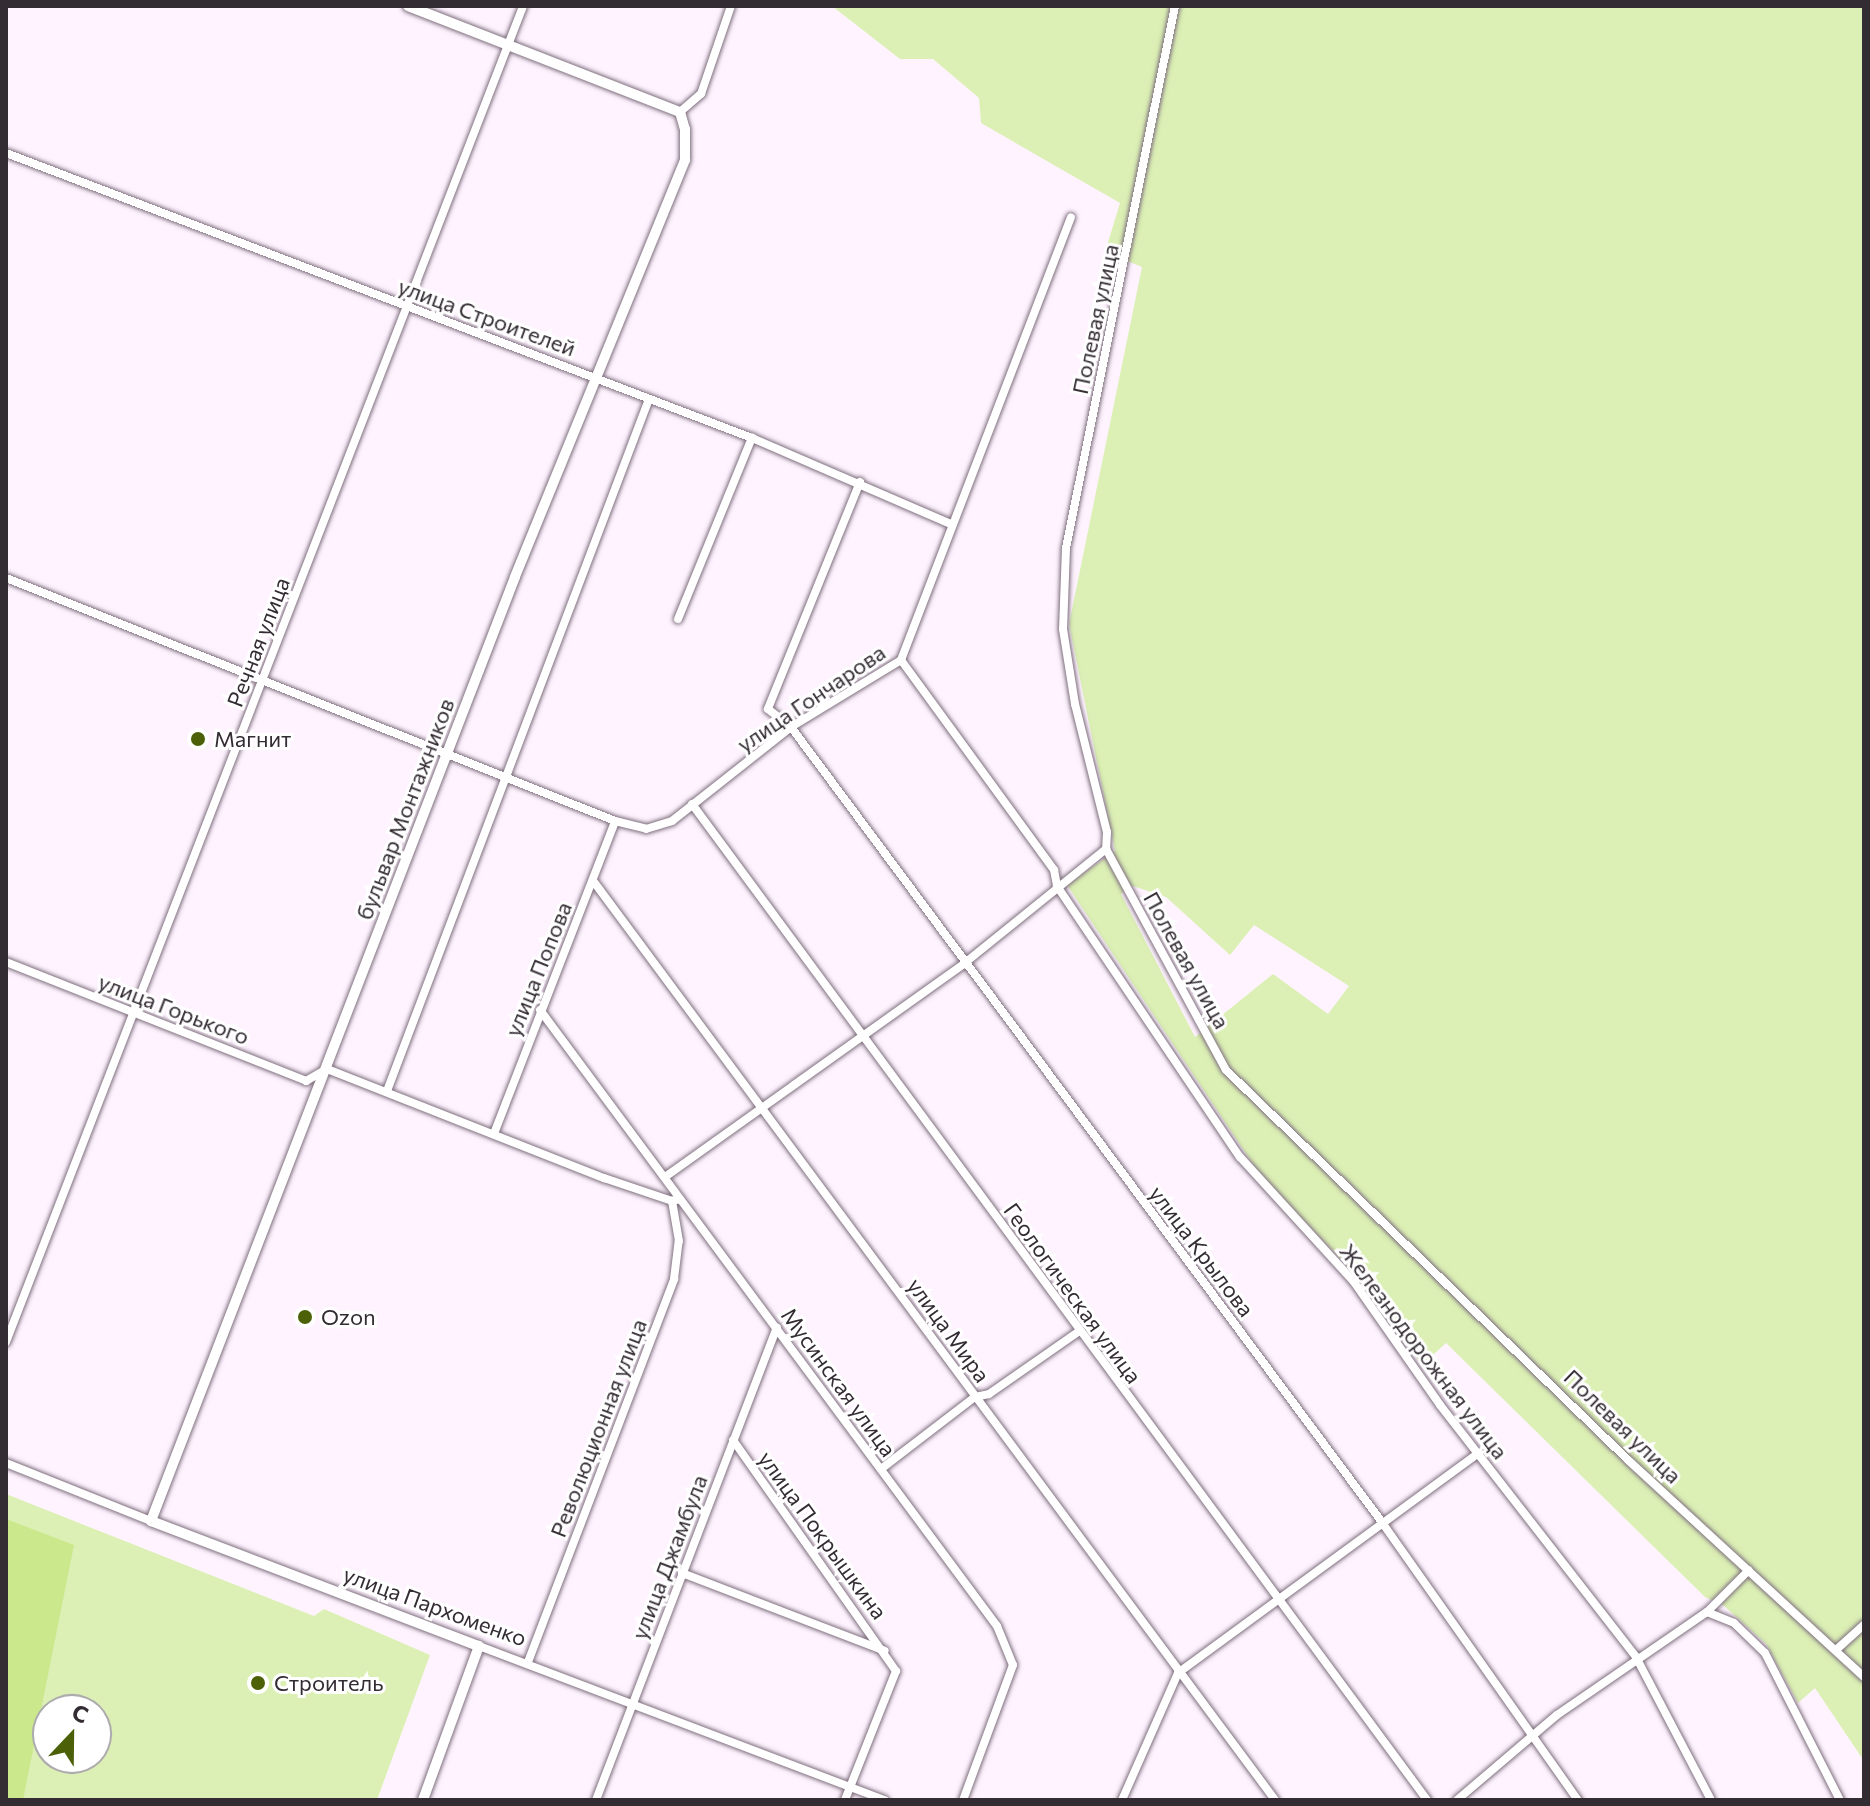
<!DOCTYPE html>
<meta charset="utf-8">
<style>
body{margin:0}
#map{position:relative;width:1870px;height:1806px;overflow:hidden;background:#fef3fe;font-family:Commissioner,sans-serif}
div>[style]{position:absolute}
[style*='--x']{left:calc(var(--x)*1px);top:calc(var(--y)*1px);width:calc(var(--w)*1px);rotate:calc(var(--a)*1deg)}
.green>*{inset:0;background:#dcf0b5}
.water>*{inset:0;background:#cbe88c}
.roads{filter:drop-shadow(0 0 2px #7f6f7e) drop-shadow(0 0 2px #7f6f7e)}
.minor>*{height:8px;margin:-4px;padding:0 4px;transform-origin:4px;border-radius:4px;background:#fff}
.tertiary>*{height:10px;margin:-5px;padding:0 5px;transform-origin:5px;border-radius:5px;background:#fff}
.dots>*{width:22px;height:22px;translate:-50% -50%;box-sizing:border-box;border:4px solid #fff;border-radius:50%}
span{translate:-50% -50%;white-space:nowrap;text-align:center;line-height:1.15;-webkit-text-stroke:6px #fff;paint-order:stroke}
.street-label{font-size:22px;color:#332c33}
.poi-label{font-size:22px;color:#332c33}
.left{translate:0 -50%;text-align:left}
.frame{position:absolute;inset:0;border:8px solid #332c33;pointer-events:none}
.north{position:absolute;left:32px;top:1694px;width:80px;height:80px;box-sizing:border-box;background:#fff;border:2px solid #adabad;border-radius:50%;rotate:22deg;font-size:22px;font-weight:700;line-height:32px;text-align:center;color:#332c33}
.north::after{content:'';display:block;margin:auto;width:28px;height:36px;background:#4c6008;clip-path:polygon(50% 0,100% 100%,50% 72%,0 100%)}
</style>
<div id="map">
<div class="green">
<div style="clip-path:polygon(evenodd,832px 6px,1864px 6px,1864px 1761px,1815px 1688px,1798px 1703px,1766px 1644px,1723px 1605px,1705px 1597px,1446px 1343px,1422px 1365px,1353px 1272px,1260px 1175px,1067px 885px,1115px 851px,1069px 624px,1142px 267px,1105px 252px,1120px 203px,981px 123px,979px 98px,933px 59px,900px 59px,832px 6px,1133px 886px,1166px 897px,1230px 955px,1254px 925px,1349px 986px,1328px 1014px,1273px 974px,1195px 1037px,1121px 894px,1133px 886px)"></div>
<div style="clip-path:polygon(evenodd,6px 1494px,314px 1616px,324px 1609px,430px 1655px,377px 1800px,6px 1800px,6px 1494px,48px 1710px,96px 1710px,96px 1758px,48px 1758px,48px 1710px)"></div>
</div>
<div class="water">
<div style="clip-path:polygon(6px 1519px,74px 1545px,23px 1800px,6px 1800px)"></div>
</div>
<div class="roads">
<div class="minor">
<div style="--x:1175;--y:6;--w:553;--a:101.37"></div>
<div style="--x:1066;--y:548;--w:81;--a:92.1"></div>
<div style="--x:1063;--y:629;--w:76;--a:80.9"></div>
<div style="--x:1075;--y:704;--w:132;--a:76"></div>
<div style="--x:1107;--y:832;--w:17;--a:93"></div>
<div style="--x:1106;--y:849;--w:251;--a:61.5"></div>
<div style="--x:1226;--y:1070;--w:560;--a:44.13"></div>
<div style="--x:1628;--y:1460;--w:321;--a:42.6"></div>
<div style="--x:680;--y:112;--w:28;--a:-41"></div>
<div style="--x:701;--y:94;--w:93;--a:-71.2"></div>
<div style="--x:6;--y:153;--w:799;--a:20.91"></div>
<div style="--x:752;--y:438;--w:217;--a:23.4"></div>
<div style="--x:860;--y:482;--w:245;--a:112.1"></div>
<div style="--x:768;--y:709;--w:29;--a:38"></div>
<div style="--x:791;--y:727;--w:989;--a:53.38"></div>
<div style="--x:1381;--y:1521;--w:342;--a:54.8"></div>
<div style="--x:6;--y:578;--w:656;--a:21.75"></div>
<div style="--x:615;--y:821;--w:32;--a:14"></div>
<div style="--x:646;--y:829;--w:27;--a:-17"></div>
<div style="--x:672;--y:821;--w:152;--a:-38.3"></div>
<div style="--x:791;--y:727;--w:129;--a:-31.3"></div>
<div style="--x:901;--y:660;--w:474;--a:-69"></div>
<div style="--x:678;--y:619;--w:196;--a:-67.8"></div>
<div style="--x:901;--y:660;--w:260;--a:53.9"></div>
<div style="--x:1054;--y:870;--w:16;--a:79"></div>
<div style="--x:1057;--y:886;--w:327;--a:56"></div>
<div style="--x:1240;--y:1157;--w:169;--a:47.6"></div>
<div style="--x:1354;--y:1282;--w:150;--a:55"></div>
<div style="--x:1440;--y:1405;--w:319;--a:52.1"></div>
<div style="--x:1636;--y:1657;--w:161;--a:62.3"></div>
<div style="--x:692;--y:804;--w:1238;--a:53.57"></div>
<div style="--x:594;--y:882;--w:1143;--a:53.43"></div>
<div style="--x:6;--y:962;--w:323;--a:21.6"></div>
<div style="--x:306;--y:1081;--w:24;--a:-30"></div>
<div style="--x:327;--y:1069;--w:298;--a:21.5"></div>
<div style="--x:604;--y:1178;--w:72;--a:18.7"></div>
<div style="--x:672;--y:1201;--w:8;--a:-14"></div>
<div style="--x:540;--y:1010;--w:767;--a:53.43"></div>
<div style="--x:997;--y:1626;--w:42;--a:67.7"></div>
<div style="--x:1013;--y:1665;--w:144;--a:110.3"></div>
<div style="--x:387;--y:1091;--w:740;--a:-69.26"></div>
<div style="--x:495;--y:1131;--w:332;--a:-68.8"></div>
<div style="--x:665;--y:1177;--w:370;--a:-35.5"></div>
<div style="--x:966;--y:962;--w:180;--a:-38.9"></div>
<div style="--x:6;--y:1342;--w:1433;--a:-68.84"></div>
<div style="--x:733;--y:1440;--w:283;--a:54.8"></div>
<div style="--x:896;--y:1671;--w:139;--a:111.6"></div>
<div style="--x:6;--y:1463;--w:156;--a:21.8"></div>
<div style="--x:881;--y:1469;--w:118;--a:-37.5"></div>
<div style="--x:975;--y:1397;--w:14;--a:-12"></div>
<div style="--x:989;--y:1394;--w:108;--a:-34.9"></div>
<div style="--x:682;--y:1573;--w:217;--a:21"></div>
<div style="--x:1707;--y:1612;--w:59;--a:-45"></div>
<div style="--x:479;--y:1646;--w:434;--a:20.8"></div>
<div style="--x:1836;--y:1650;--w:38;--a:-42"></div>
<div style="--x:528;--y:1662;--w:410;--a:-69.1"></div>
<div style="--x:674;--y:1279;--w:38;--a:-83"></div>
<div style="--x:679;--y:1241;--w:41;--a:-99.9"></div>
<div style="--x:596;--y:1800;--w:506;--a:-69.06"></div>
<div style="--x:1122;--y:1800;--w:139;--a:-66.2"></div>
<div style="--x:1178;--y:1673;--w:373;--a:-36.2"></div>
<div style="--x:1457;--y:1800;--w:131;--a:-40.4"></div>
<div style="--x:1557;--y:1715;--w:182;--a:-34.5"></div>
<div style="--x:1707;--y:1612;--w:29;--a:22"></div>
<div style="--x:1734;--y:1623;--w:43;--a:44.1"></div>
<div style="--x:1765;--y:1653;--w:165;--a:63"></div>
</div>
<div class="tertiary">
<div style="--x:408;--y:6;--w:292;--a:21.3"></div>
<div style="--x:680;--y:112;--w:18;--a:74"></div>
<div style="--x:685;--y:129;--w:31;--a:90"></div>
<div style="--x:685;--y:160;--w:450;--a:112.2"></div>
<div style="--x:515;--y:577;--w:1012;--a:111.09"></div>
<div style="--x:151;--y:1521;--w:351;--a:20.9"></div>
<div style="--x:479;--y:1646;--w:164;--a:110"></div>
</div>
</div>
<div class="dots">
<div style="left:198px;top:739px;background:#4c6008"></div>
<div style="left:305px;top:1317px;background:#4c6008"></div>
<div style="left:258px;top:1683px;background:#4c6008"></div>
</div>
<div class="street-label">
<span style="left:487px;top:317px;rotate:20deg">улица Строителей</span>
<span style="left:1095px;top:319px;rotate:-78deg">Полевая улица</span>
<span style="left:258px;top:642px;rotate:-69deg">Речная улица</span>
<span style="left:811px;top:698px;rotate:-34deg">улица Гончарова</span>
<span style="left:405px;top:809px;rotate:-69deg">бульвар Монтажников</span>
<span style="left:1187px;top:960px;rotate:61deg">Полевая улица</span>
<span style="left:538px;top:969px;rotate:-68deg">улица Попова</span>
<span style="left:174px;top:1009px;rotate:21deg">улица Горького</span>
<span style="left:1202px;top:1251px;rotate:53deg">улица Крылова</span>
<span style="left:1073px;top:1293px;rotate:54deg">Геологическая улица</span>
<span style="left:949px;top:1330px;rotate:54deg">улица Мира</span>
<span style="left:1424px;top:1351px;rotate:53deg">Железнодорожная улица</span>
<span style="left:839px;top:1382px;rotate:54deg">Мусинская улица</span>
<span style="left:1623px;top:1426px;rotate:44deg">Полевая улица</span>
<span style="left:598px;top:1428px;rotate:-69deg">Революционная улица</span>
<span style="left:823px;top:1535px;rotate:54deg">улица Покрышкина</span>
<span style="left:669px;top:1557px;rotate:-69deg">улица Джамбула</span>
<span style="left:435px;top:1606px;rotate:20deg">улица Пархоменко</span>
</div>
<div class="poi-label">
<span class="left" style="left:214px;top:739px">Магнит</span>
<span class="left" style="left:321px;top:1317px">Ozon</span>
<span class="left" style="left:274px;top:1683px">Строитель</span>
</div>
<div class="frame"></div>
<div class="north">С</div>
</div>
